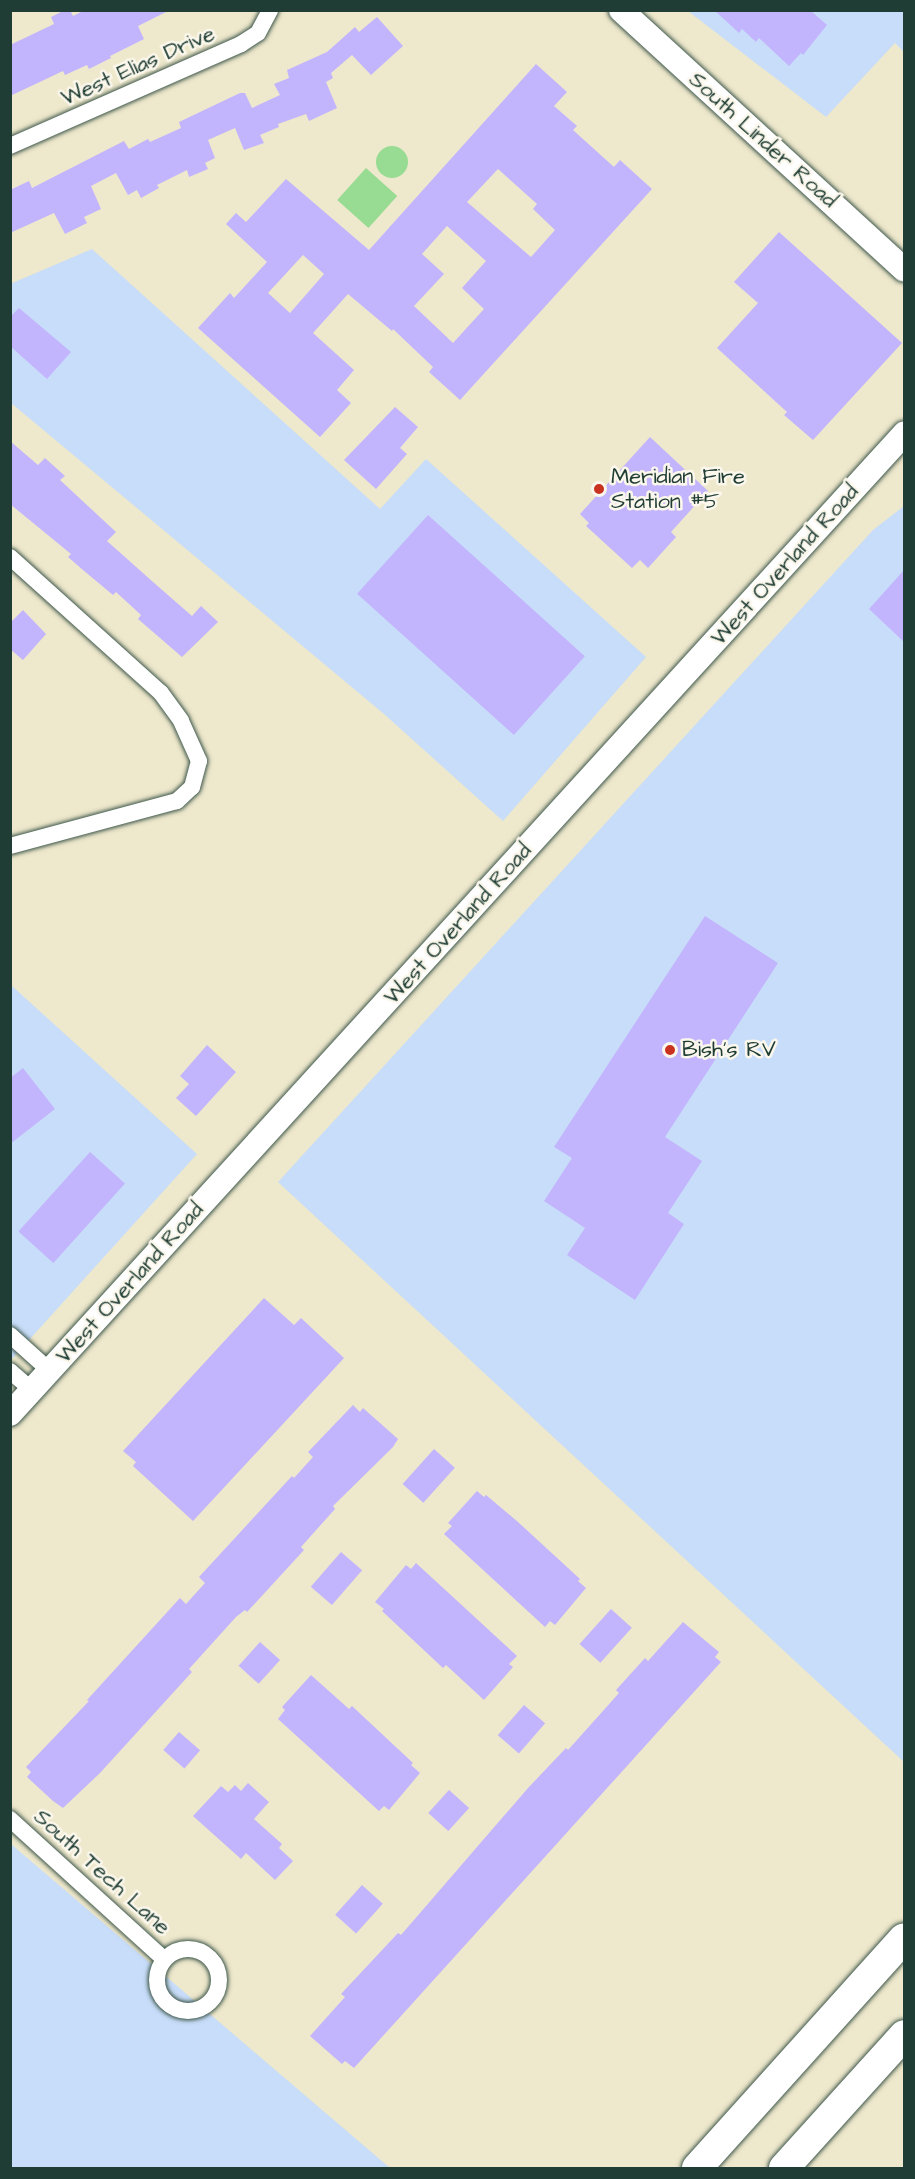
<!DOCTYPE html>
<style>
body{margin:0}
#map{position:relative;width:915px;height:2179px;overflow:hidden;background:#eee8cc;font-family:"Architects Daughter",sans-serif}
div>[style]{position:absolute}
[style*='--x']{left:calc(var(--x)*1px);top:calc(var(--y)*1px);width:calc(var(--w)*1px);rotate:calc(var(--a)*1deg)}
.built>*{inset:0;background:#c8ddf9}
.green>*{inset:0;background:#98db93;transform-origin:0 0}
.round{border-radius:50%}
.building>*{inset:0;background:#c3b5fd;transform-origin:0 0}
.roads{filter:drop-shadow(0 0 2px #3e574b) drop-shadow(0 0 2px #3e574b)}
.street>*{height:16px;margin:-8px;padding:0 8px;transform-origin:8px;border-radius:8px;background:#fff}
.street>.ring{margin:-8px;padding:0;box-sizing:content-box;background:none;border:16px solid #fff;border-radius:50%}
.secondary>*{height:24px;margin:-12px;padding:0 12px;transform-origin:12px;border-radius:12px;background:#fff}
.highway>*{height:30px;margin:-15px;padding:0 15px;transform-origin:15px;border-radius:15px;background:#fff}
.dots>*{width:16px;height:16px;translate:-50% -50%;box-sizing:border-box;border:3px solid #fbf7ec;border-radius:50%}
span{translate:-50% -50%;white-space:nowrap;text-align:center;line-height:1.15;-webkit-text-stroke:5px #fbf7ec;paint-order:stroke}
.street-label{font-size:22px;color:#1f3d34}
.poi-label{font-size:22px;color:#1f3d34}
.left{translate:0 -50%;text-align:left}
.frame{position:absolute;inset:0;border:12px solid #1f3d34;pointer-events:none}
</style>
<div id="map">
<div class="built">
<div style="clip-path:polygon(688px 11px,904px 11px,904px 52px,895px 43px,826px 117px)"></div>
<div style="clip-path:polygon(92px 249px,380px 509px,426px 459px,646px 657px,503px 821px,384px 714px,11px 403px,10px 284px)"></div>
<div style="clip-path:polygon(904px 506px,904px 1762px,278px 1182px,873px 530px)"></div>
<div style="clip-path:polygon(12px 986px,197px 1154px,11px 1360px,10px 988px)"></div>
<div style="clip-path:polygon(11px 1844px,390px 2168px,11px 2168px)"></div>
</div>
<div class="green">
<div class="round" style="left:376px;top:146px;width:32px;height:32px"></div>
<div style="left:366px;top:168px;width:42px;height:43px;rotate:42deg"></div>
</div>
<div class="building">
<div style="clip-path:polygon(65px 10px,70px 10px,73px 16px,85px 10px,170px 10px,138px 26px,144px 39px,110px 56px,111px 58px,89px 69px,87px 65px,65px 75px,63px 71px,10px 96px,10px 45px,54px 24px,51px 17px)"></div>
<div style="clip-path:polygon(714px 10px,810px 10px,827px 25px,803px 55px,801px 53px,789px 66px,759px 38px,756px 42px,742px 29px,739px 33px)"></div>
<div style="clip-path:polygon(377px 17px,403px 46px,371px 75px,352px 55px,331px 73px,333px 78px,326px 82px,337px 108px,309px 121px,306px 114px,278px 124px,279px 127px,260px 135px,264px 143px,244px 150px,235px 128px,208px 140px,215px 158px,205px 163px,208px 169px,189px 177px,187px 170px,157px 185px,159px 188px,141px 198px,137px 190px,128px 195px,116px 173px,91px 186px,101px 209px,84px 217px,87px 223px,65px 234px,54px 213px,10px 233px,10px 190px,29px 181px,32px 188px,124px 141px,129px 149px,148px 139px,150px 142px,181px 128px,179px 122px,240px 93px,245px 93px,252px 108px,280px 95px,274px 84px,289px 78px,287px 70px,327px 52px,355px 27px,359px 32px)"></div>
<div style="clip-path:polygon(evenodd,536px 64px,567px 92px,554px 106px,577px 126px,573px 130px,614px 167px,620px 160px,652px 189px,460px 400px,429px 372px,433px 367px,393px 329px,392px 331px,348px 294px,313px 333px,354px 370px,337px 390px,351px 403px,320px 437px,198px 328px,230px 293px,234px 298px,267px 262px,226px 224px,236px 213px,246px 222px,286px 179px,369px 250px,536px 64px,498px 169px,537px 204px,533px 209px,555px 230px,531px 257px,467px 202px,498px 169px,536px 64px,447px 226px,486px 261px,462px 288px,484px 309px,453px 343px,414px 306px,444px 274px,422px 254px,447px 226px,536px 64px,303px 255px,324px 274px,290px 313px,268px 293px,303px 255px)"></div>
<div style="clip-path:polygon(779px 232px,902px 343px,813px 440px,784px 415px,787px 412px,717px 348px,758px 303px,734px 282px)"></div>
<div style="clip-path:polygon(19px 308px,71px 352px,47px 379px,10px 346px,10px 317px)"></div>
<div style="clip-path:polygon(395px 407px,418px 427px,400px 448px,407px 454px,376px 489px,344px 460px)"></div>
<div style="clip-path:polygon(650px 437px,708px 491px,671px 532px,676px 537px,648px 568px,640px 560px,632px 568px,586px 526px,589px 523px,580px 514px)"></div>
<div style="clip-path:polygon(10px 441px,38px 465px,45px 458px,65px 476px,60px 480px,116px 532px,107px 541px,153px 582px,192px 616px,201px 606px,218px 622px,182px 657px,138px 619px,141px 615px,116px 592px,113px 595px,83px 570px,68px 557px,71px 554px,10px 504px)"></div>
<div style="left:428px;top:515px;width:211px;height:106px;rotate:42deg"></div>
<div style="clip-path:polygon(904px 570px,904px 642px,869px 609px)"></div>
<div style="clip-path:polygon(23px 610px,46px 634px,23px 660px,10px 649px,10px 623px)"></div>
<div style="clip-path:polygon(705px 916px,778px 963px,665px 1137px,702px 1161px,668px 1213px,684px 1224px,635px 1300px,567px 1255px,585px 1228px,544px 1201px,572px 1158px,554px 1147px)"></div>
<div style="clip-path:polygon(207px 1045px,236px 1072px,196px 1116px,176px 1098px,189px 1084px,180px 1076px)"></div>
<div style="clip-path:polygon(23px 1068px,55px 1109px,10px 1144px,10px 1078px)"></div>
<div style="left:90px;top:1152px;width:47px;height:107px;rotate:42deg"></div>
<div style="clip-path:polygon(264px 1298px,294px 1325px,301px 1318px,344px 1358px,193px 1521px,133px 1466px,136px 1462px,123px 1451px)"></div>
<div style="clip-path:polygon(353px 1405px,360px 1412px,363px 1408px,398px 1439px,393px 1447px,333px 1506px,335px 1509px,301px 1547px,304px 1550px,247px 1612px,245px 1610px,236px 1617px,189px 1669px,192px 1672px,100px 1773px,63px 1808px,53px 1801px,27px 1777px,31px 1772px,26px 1767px,89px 1701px,87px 1700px,180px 1598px,186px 1604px,205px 1583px,199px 1577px,292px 1476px,294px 1478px,313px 1457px,308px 1452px)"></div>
<div style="left:434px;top:1449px;width:28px;height:47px;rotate:42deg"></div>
<div style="clip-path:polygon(477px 1491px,484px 1497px,486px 1495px,518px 1522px,580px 1579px,578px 1581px,586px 1588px,555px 1625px,550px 1621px,545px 1627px,444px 1534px,452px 1526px,448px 1523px)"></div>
<div style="left:341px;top:1552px;width:28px;height:46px;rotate:41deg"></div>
<div style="clip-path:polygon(416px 1563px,517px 1656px,509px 1664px,513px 1667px,484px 1700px,446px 1665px,443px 1668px,382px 1611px,384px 1609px,375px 1602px,406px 1565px,411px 1569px)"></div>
<div style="left:611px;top:1609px;width:28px;height:47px;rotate:42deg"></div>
<div style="clip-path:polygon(683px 1622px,719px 1652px,715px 1657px,721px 1662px,354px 2068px,345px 2061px,342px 2064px,310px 2036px,345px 1997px,341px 1994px,398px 1933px,401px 1935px,528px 1788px,566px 1748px,568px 1750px,619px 1693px,616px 1690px,645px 1658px,648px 1661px)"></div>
<div style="left:260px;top:1642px;width:27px;height:32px;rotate:42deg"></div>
<div style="clip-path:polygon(311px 1675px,349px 1709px,352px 1706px,413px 1763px,411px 1765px,420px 1773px,389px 1810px,384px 1806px,379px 1811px,278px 1719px,285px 1710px,282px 1707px)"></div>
<div style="left:524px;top:1705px;width:28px;height:40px;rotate:41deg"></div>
<div style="left:179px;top:1732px;width:28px;height:24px;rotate:41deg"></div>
<div style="clip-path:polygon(248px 1783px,269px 1802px,254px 1819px,282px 1844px,279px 1848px,293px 1861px,275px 1880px,246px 1853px,241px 1859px,193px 1816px,221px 1786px,228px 1792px,235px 1785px,241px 1791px)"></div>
<div style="left:449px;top:1790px;width:27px;height:31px;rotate:42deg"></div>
<div style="left:362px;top:1885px;width:28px;height:40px;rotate:42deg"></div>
</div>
<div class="roads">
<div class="street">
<div style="--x:10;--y:146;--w:253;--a:-23.8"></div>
<div style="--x:241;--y:44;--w:20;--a:-33"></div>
<div style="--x:258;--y:33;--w:26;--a:-62"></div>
<div style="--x:10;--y:557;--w:203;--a:42"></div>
<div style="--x:161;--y:693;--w:34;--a:54"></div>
<div style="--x:181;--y:721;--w:44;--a:65.8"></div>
<div style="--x:199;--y:761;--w:27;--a:105"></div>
<div style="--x:192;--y:787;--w:21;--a:137"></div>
<div style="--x:177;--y:801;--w:173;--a:164.9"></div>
<div style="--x:10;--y:1335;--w:54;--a:42"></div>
<div style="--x:10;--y:1371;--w:29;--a:41"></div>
<div style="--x:10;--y:1819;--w:208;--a:42.3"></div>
<div class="ring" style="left:157px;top:1949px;width:46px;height:46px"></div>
</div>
<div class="secondary">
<div style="--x:621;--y:10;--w:384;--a:42.5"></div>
<div style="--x:10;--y:1414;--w:1327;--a:-47.63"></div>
</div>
<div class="highway">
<div style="--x:697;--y:2168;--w:309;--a:-48"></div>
<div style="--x:784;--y:2168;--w:179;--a:-47.9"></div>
</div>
</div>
<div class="dots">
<div style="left:599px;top:489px;background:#c8321e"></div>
<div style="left:670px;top:1050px;background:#c8321e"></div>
</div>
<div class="street-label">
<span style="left:138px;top:66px;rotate:-24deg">West Elias Drive</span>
<span style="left:763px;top:140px;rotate:42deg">South Linder Road</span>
<span style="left:785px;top:565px;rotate:-48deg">West Overland Road</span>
<span style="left:458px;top:924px;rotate:-48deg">West Overland Road</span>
<span style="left:130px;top:1283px;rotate:-48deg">West Overland Road</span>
<span style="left:102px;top:1872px;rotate:42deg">South Tech Lane</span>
</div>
<div class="poi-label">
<span class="left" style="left:611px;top:489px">Meridian Fire<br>Station #5</span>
<span class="left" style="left:682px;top:1050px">Bish's RV</span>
</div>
<div class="frame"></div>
</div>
